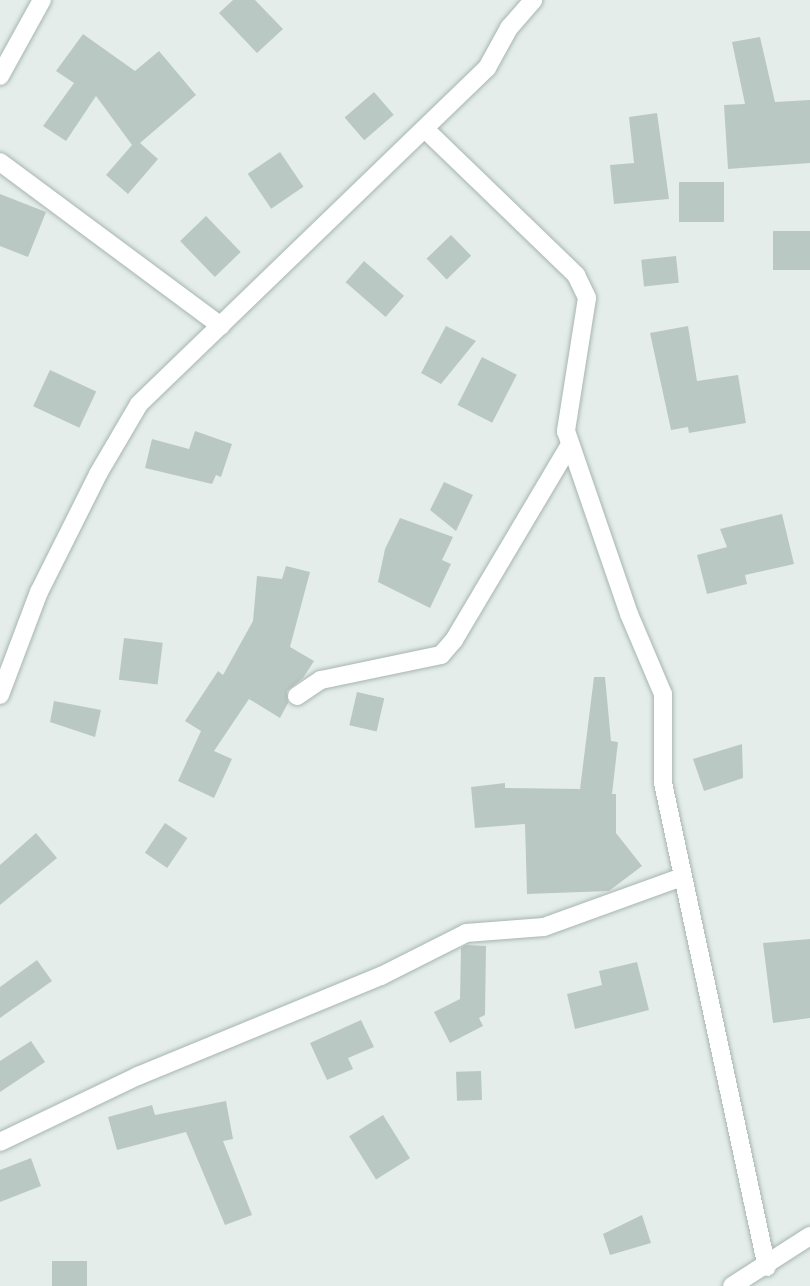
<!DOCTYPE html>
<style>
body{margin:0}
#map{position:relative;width:810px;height:1286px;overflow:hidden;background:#e4edea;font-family:Montserrat,sans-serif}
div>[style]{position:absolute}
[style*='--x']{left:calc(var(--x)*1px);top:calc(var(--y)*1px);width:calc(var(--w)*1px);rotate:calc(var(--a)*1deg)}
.building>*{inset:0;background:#bac8c3;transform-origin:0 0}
.roads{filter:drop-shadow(0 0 2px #a7b5b1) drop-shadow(0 0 2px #a7b5b1)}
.street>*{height:18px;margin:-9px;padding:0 9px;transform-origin:9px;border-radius:9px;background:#fff}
span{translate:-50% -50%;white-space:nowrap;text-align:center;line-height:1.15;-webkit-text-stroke:4.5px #f5faf7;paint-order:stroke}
</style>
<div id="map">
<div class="building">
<div style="clip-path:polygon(233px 0,255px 0,283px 29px,257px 53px,219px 13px)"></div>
<div style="clip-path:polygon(83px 34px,135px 71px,159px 51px,196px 95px,140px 143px,158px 159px,128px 194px,106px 175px,132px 145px,96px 96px,66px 141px,43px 126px,74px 83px,56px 71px)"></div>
<div style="clip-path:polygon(760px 37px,775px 102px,810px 100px,810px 163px,728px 169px,724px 105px,745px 104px,732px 42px)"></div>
<div style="left:374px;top:92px;width:30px;height:39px;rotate:49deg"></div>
<div style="clip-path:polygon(657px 113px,669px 199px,614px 204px,610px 165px,634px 163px,629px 117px)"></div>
<div style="left:280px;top:152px;width:42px;height:39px;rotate:56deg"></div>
<div style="left:679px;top:182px;width:45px;height:40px"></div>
<div style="clip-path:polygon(0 194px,46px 212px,28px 257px,0 246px)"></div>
<div style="left:206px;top:216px;width:50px;height:36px;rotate:46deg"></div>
<div style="left:810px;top:231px;width:39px;height:37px;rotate:90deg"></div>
<div style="left:451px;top:235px;width:29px;height:34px;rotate:46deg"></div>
<div style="left:676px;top:256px;width:27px;height:35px;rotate:84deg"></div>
<div style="left:364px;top:261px;width:53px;height:28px;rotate:41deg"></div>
<div style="clip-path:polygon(446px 326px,476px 341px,441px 384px,421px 373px)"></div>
<div style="clip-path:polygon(688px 326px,697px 381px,738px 375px,746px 423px,689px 433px,688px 427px,671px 430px,650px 333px)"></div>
<div style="left:482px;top:357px;width:39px;height:54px;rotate:27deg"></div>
<div style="left:50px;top:370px;width:51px;height:40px;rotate:25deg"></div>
<div style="clip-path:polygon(195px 431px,232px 444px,221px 477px,216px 475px,212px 484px,145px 468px,152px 439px,189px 449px)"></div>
<div style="clip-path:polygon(444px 482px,473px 495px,456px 531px,430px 510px)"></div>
<div style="clip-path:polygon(782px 514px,794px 564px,745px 575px,747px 584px,707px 594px,697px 555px,727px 547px,720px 529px)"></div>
<div style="clip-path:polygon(400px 518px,453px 537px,442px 560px,451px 564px,430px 608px,378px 582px,385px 549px)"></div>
<div style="clip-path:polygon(286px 566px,310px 572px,290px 647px,314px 661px,303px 678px,287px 691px,288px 703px,280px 718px,249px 699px,214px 751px,232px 759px,214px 798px,178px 781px,201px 731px,185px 721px,218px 671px,223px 675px,253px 621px,257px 576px,282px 579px)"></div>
<div style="left:124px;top:638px;width:39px;height:42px;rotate:7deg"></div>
<div style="clip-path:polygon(594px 677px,605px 677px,611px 741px,618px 742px,612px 794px,616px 794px,616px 833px,642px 866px,609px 891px,527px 894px,525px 824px,475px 828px,471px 787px,505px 783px,505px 788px,580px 789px)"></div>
<div style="left:357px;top:692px;width:28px;height:34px;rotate:13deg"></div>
<div style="clip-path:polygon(54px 701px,101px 710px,95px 737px,50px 722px)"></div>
<div style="clip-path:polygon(742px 744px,743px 778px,704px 791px,693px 759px)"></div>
<div style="left:165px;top:823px;width:27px;height:36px;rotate:34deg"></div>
<div style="clip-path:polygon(36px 833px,57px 858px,0 905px,0 865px)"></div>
<div style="clip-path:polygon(810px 939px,810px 1018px,773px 1023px,763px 943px)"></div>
<div style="clip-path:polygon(466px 945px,486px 946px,485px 1015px,479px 1018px,483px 1026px,450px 1043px,434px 1012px,460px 999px,461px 948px)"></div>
<div style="clip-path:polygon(37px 960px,52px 981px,0 1018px,0 987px)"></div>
<div style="clip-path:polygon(637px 962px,649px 1010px,575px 1029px,567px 994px,602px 985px,599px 971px)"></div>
<div style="clip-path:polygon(361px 1020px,374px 1047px,348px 1058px,353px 1069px,327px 1080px,310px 1043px)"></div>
<div style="clip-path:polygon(31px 1041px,45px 1062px,0 1092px,0 1061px)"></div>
<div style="left:481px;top:1071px;width:29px;height:25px;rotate:88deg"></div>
<div style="clip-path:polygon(226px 1101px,233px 1139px,223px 1141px,252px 1215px,225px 1225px,186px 1132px,117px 1150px,108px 1117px,152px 1105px,155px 1115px)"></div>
<div style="left:383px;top:1115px;width:51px;height:40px;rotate:58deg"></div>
<div style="clip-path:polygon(31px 1158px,41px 1186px,0 1202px,0 1170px)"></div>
<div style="clip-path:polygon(642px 1215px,651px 1243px,610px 1255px,603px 1234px)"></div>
<div style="left:52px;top:1261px;width:35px;height:25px"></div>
</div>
<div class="roads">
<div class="street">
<div style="--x:0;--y:76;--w:87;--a:-61.1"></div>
<div style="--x:426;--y:130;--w:209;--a:44"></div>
<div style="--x:576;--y:275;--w:25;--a:64"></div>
<div style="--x:587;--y:298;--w:135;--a:99"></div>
<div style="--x:566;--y:431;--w:194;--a:71"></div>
<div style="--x:629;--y:614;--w:87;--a:67"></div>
<div style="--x:663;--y:694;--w:89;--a:90"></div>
<div style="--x:663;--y:783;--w:495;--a:77.9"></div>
<div style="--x:0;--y:162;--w:275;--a:36.6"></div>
<div style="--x:0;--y:695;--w:110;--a:-69.3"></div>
<div style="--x:39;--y:592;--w:132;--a:-63.4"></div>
<div style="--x:98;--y:474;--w:81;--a:-59.6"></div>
<div style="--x:139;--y:404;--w:484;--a:-44"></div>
<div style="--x:487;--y:68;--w:46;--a:-61.2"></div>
<div style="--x:509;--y:28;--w:37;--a:-49"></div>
<div style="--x:297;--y:696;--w:29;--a:-34"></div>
<div style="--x:321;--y:680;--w:123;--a:-11.8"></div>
<div style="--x:441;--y:655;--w:20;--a:-49"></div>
<div style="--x:454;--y:640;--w:226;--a:-59.3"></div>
<div style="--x:0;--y:1142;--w:153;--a:-25.6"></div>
<div style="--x:138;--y:1076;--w:263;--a:-22.4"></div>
<div style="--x:381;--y:976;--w:95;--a:-26.8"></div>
<div style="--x:466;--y:933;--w:78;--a:-4.4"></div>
<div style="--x:544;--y:927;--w:147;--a:-19.9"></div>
<div style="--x:732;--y:1286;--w:93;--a:-32.7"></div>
</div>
</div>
</div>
